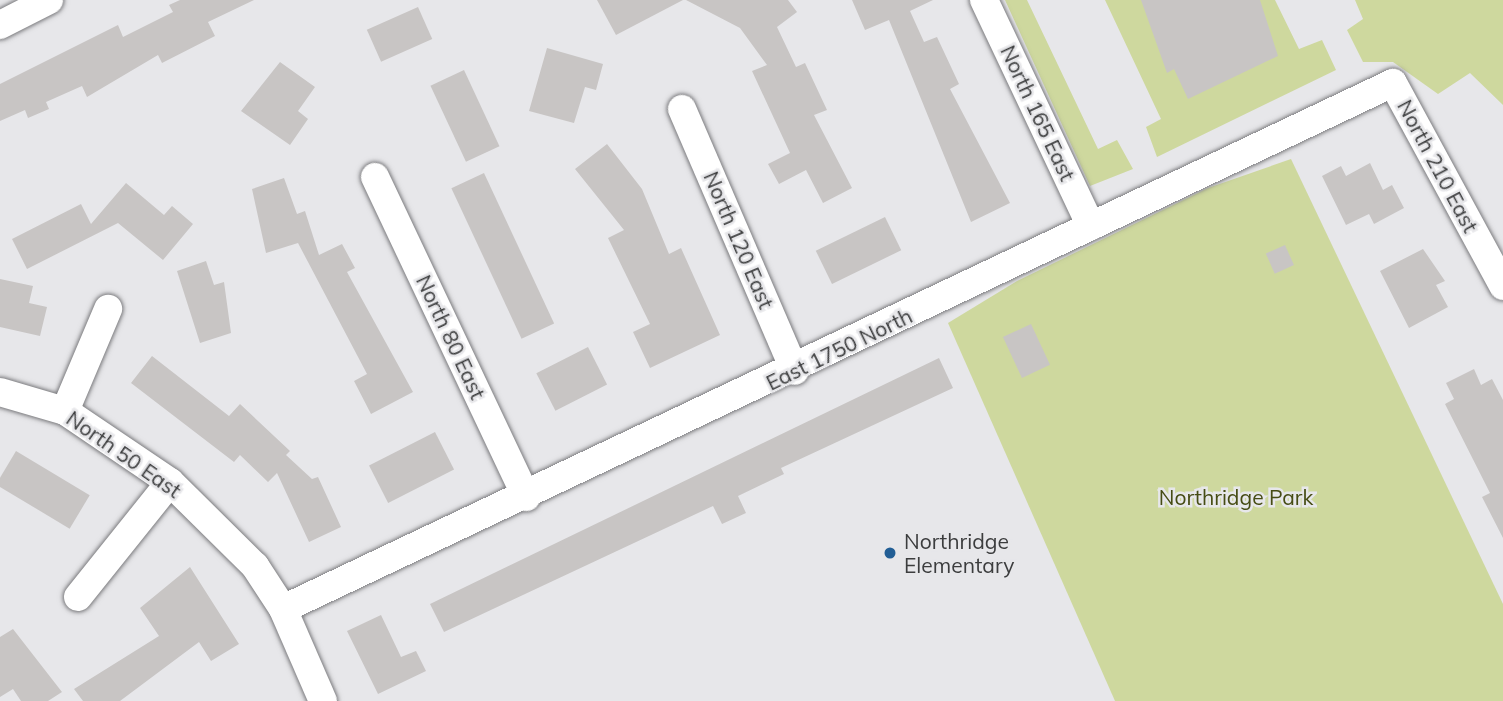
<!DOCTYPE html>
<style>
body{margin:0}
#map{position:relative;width:1503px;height:701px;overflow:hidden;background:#e7e7ea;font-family:Mulish,sans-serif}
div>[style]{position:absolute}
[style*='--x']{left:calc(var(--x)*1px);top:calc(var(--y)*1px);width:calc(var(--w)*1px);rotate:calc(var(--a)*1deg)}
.green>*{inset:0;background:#ced89e}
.building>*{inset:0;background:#c8c5c4;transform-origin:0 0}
.roads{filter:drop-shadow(0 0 2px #7b7b7e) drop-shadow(0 0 2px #7b7b7e)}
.street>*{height:28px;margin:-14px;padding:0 14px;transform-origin:14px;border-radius:14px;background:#fff}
.dots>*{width:19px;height:19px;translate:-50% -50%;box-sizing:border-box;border:4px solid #e7e7ea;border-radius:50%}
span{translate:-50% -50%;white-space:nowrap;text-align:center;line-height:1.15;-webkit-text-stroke:5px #e7e7ea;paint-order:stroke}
.street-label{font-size:21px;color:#3c3d3e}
.park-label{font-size:21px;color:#464c14}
.poi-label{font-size:21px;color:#3c3d3e}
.left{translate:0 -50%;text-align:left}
</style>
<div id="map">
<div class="green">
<div style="clip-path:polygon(1005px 0,1027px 0,1098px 149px,1117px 140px,1133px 169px,1090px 186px)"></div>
<div style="clip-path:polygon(1105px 0,1275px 0,1299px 49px,1322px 40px,1336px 70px,1157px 157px,1146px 127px,1161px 119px)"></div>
<div style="clip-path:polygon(1355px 0,1503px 0,1503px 105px,1470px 73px,1438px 94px,1393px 62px,1363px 62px,1347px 30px,1363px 19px)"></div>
<div style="clip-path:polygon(1291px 159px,1503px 604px,1503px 701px,1115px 701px,948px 323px,1017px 281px,1208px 188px)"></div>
</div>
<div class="building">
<div style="clip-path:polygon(180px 0,254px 0,208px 22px,215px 36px,162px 63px,158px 55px,87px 97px,82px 86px,46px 102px,49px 109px,28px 118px,25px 110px,0 121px,0 84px,118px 25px,123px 37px,173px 12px,169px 5px)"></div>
<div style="clip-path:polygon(597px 0,683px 0,616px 35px)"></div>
<div style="clip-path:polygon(686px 0,788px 0,797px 12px,777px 27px,796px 67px,805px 63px,827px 110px,814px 115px,852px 188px,823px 203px,806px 170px,779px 184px,768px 164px,790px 153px,752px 71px,767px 65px,740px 28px)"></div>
<div style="clip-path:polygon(852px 0,933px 0,910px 11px,924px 42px,937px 37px,959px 84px,950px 89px,1010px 203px,971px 222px,889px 20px,865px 30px)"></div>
<div style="clip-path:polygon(1141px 0,1260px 0,1278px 56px,1188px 99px,1174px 69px,1167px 73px)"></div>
<div style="left:418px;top:7px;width:35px;height:56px;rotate:66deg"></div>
<div style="clip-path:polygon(547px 48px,603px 64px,596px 90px,585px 87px,574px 123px,529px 111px)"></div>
<div style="clip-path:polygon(280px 62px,315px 87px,298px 111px,308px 119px,290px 145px,241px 111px)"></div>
<div style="left:464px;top:70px;width:84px;height:37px;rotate:65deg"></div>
<div style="clip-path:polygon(607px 144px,642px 189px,669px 254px,681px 248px,720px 335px,650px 368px,633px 332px,650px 324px,608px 238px,624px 230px,575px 169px)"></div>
<div style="clip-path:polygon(1370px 163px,1383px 190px,1392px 185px,1404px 208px,1374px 224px,1369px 214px,1346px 225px,1322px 176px,1341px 166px,1346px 176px)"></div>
<div style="left:484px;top:173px;width:166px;height:36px;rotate:65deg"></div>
<div style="clip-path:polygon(284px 178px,297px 214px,305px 211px,319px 255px,342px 244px,355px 268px,347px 272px,413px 392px,371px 414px,354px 381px,367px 374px,298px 243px,266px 253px,252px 189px)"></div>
<div style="clip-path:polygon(126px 183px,164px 215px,172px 206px,193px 224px,163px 260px,118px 223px,27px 269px,12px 239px,81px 204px,91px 224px)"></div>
<div style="left:885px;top:217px;width:37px;height:77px;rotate:64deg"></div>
<div style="left:1285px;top:245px;width:22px;height:21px;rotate:66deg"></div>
<div style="clip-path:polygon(1423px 249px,1445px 281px,1436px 285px,1448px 307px,1409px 328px,1380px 271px)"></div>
<div style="clip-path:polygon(206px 261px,214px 285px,224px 282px,231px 333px,200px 343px,177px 271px)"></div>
<div style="clip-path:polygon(0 279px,33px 286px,29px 303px,47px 307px,40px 336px,0 327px)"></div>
<div style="left:1031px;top:324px;width:45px;height:31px;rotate:65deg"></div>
<div style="left:588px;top:347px;width:42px;height:58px;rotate:63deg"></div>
<div style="clip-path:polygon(152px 356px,229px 416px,240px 404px,290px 451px,286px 455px,312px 479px,318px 477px,341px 527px,309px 542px,277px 473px,268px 482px,240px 455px,234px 462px,131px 383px)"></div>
<div style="clip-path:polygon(939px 358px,953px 388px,781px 468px,784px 474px,738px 496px,746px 513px,722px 524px,713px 506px,444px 632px,430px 604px)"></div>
<div style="clip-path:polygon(1474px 369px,1481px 385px,1492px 379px,1503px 400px,1503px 538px,1482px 497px,1490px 493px,1445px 404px,1454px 399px,1446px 383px)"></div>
<div style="left:435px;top:432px;width:42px;height:74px;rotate:63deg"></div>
<div style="left:16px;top:451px;width:86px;height:39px;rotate:31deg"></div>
<div style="clip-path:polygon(190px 567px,239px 644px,211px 661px,199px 642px,120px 701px,83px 701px,74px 689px,159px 636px,140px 608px)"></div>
<div style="clip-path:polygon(381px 615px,401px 657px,416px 651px,426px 671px,378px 694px,347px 631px)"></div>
<div style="clip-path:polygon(13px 629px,62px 692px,48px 701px,21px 701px,13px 689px,0 697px,0 637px)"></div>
</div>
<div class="roads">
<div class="street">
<div style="--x:984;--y:0;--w:250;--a:64.7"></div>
<div style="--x:0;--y:25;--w:55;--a:-27"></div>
<div style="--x:682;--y:109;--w:285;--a:66.7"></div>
<div style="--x:375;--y:177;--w:354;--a:64.7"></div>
<div style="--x:0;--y:392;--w:68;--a:16.3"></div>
<div style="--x:65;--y:411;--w:127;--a:34.1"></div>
<div style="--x:170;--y:482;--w:120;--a:44.7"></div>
<div style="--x:255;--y:566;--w:51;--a:56.9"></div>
<div style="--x:283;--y:609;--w:100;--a:66.5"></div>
<div style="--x:65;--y:411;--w:111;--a:-67.1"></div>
<div style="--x:78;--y:597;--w:147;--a:-51.3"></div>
<div style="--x:283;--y:609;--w:1228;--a:-25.36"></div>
<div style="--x:1393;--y:83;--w:231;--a:61.5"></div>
</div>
</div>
<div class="dots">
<div style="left:890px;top:553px;background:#225e95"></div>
</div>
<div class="street-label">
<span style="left:1038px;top:113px;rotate:65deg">North 165 East</span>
<span style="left:1438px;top:166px;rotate:62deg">North 210 East</span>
<span style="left:739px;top:240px;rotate:67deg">North 120 East</span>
<span style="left:451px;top:337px;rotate:65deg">North 80 East</span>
<span style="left:839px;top:349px;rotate:-26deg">East 1750 North</span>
<span style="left:124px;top:454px;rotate:35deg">North 50 East</span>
</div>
<div class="park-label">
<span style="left:1236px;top:497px">Northridge Park</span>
</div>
<div class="poi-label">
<span class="left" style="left:904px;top:553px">Northridge<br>Elementary</span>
</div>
</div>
